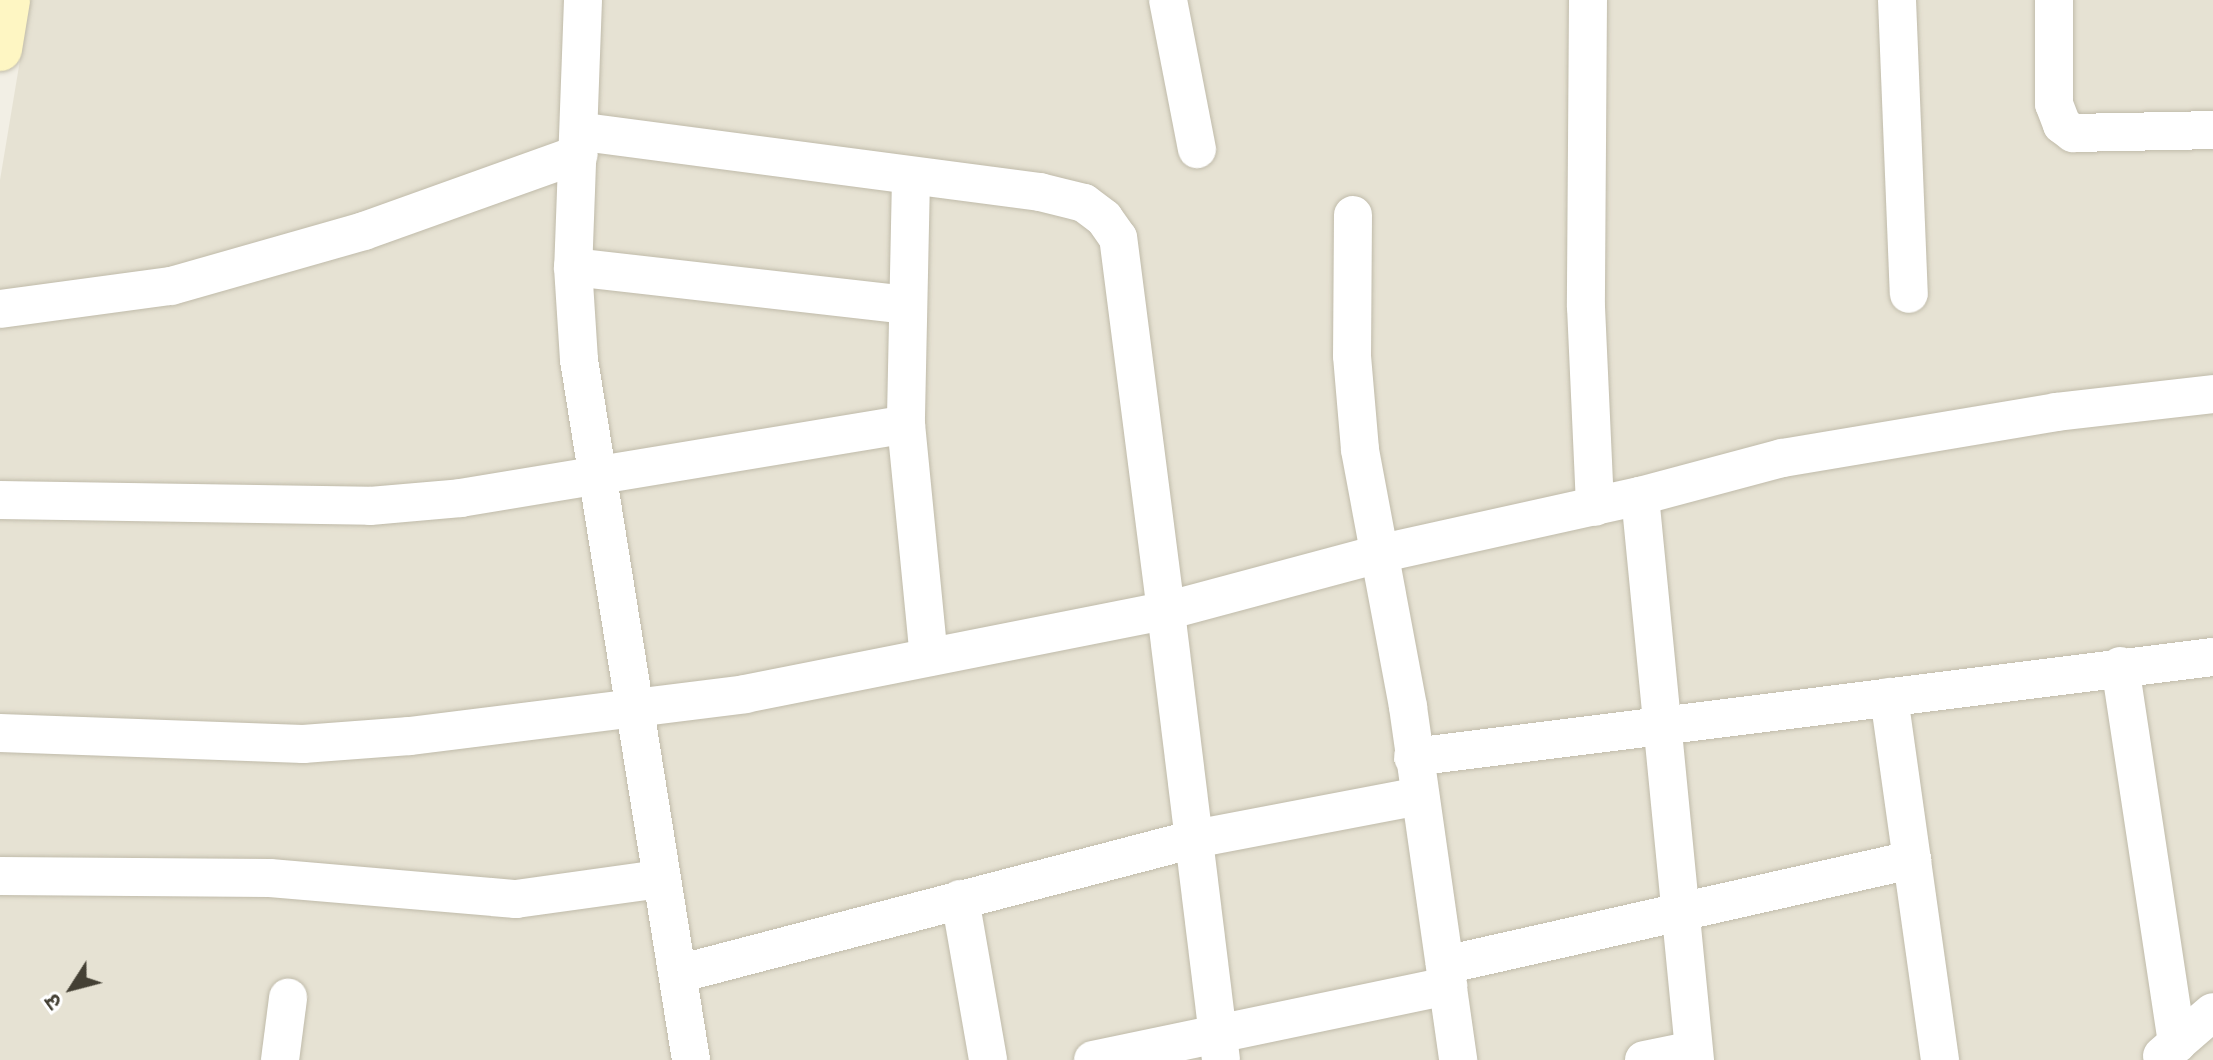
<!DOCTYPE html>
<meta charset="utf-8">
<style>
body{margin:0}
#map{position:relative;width:2213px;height:1060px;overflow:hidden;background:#f2efe5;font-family:"Golos Text","Noto Sans Devanagari",sans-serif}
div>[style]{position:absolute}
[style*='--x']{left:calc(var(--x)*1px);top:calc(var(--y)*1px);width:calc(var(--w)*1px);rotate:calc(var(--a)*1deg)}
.residential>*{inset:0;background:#e6e2d3}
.roads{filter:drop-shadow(0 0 2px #c0bbaa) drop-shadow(0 0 2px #c0bbaa)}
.street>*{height:38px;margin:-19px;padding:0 19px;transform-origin:19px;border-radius:19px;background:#fff}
.secondary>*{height:44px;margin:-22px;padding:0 22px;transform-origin:22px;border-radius:22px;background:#fef6c3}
span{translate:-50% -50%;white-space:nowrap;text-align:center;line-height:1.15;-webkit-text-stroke:6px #fff;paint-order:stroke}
.north{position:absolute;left:32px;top:948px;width:80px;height:80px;-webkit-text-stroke:6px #fff;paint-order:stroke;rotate:234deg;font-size:22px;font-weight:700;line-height:32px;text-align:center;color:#444034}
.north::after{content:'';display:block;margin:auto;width:28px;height:36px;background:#444034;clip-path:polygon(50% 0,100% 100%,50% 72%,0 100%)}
</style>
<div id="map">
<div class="residential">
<div style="clip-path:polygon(30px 0,2213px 0,2213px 1060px,0 1060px,0 180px)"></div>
</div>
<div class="roads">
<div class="street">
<div style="--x:583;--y:0;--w:267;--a:92.1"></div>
<div style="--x:573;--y:267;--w:93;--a:86.3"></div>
<div style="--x:579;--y:360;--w:709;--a:80.91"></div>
<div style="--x:1168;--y:0;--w:152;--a:79"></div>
<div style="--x:1588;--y:0;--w:307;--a:90.4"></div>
<div style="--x:1586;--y:307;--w:200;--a:87.4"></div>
<div style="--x:1897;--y:0;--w:294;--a:87.7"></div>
<div style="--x:2054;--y:0;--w:104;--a:90"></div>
<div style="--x:2054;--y:104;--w:22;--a:69"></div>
<div style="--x:2062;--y:125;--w:14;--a:36"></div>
<div style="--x:2073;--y:133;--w:140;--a:-1.2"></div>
<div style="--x:911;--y:178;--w:246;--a:91.2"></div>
<div style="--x:906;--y:424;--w:234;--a:84.4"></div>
<div style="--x:1353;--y:215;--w:141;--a:90.4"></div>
<div style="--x:1352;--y:356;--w:94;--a:85.1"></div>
<div style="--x:1360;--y:450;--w:261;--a:79.4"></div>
<div style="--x:1408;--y:707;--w:357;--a:81.9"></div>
<div style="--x:573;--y:267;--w:334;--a:6.5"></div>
<div style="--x:0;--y:309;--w:173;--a:-7.7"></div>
<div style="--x:171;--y:286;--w:201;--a:-15.9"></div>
<div style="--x:364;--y:231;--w:228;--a:-19.7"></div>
<div style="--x:1640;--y:496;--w:147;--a:-15"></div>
<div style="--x:1782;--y:458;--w:278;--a:-9.5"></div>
<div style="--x:2056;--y:412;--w:158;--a:-6.5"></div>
<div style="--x:0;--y:500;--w:370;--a:0.9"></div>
<div style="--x:370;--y:506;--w:91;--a:-5"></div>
<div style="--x:461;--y:498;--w:451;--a:-9.4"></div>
<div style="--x:2120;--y:666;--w:382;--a:81.4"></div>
<div style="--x:1889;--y:697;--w:367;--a:82"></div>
<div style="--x:0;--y:733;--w:303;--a:2.1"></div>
<div style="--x:303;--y:744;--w:107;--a:-4.3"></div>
<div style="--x:410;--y:736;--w:338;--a:-7.1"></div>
<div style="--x:745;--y:694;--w:429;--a:-11.2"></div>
<div style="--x:1166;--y:611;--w:376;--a:-97.3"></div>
<div style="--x:1118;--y:238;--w:24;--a:-125"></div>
<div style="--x:1104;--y:218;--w:25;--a:-143"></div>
<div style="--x:1084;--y:203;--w:45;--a:-166"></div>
<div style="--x:1040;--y:192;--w:465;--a:-172.5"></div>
<div style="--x:1413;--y:757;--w:806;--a:-7.13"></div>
<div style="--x:0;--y:876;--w:270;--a:0.4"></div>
<div style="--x:270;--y:878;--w:247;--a:4.9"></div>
<div style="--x:516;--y:899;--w:146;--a:-7.9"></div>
<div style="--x:960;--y:899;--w:163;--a:80.1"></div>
<div style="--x:1445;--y:965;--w:479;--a:-12.7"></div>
<div style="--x:678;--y:974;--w:533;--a:-14.66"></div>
<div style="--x:1194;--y:839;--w:230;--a:-10.8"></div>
<div style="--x:2162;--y:1056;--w:67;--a:-40.8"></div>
<div style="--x:280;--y:1060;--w:63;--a:-82.6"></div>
<div style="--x:1093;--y:1060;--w:363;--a:-11.8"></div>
<div style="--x:1221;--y:1060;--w:452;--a:-97"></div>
<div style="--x:1166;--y:611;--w:220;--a:-15"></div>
<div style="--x:1378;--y:554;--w:268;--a:-12.5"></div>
<div style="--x:1640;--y:496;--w:567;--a:84.43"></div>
<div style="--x:1644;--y:1060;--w:50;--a:-11.5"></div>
</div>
<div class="secondary">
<div style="--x:0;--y:49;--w:50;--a:-80.7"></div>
</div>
</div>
<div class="north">उ</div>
</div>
